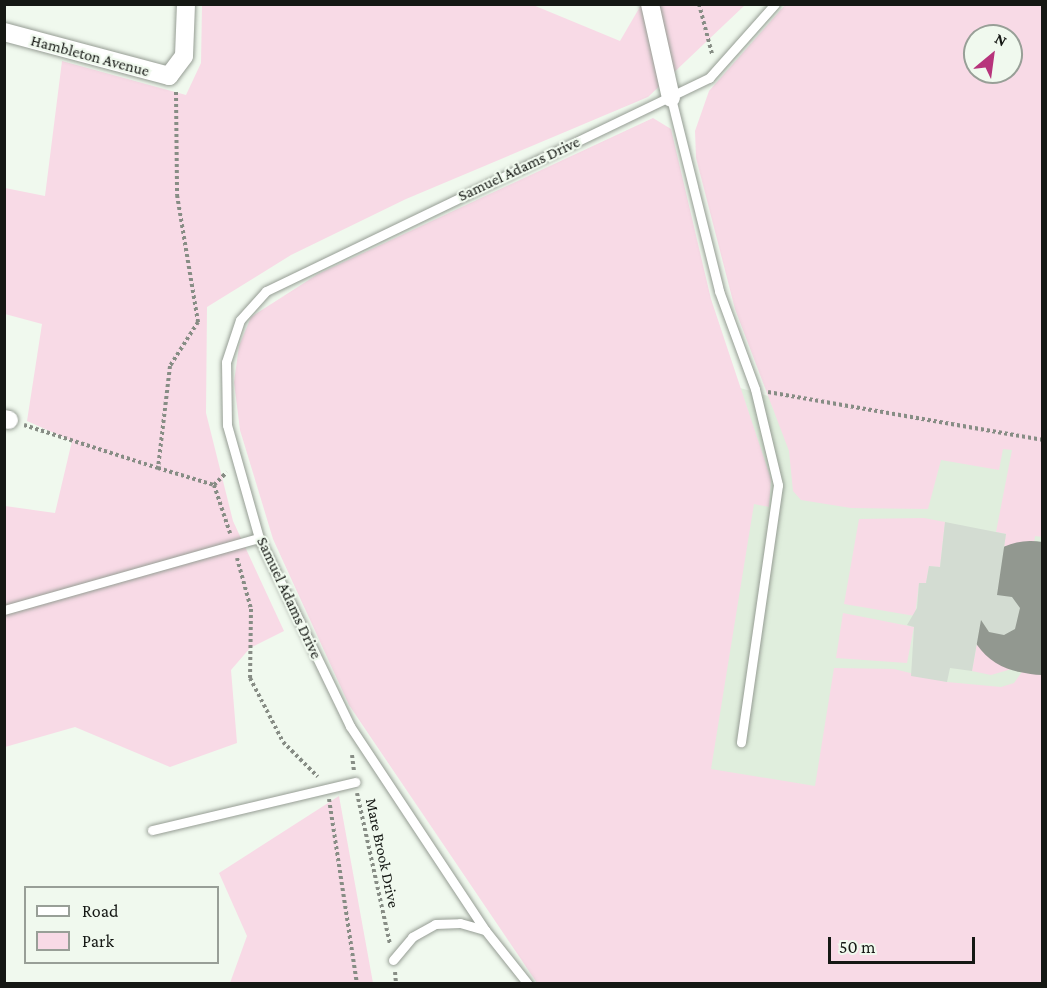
<!DOCTYPE html>
<style>
body{margin:0}
#map{position:relative;width:1047px;height:988px;overflow:hidden;background:#f0f9ee;font-family:"Crimson Pro",serif}
div>[style]{position:absolute}
[style*='--x']{left:calc(var(--x)*1px);top:calc(var(--y)*1px);width:calc(var(--w)*1px);rotate:calc(var(--a)*1deg)}
.built>*{inset:0;background:#e0eedd}
.green>*{inset:0;background:#f8dae6}
.runway>*{height:132px;margin:-66px;padding:0 66px;transform-origin:66px;border-radius:66px;background:#929890}
.building>*{inset:0;background:#d3dcd2}
.path>*{height:4px;margin-top:-2px;transform-origin:0;background:repeating-linear-gradient(90deg,#878d85 0 3px,transparent 0 6px)}
.roads{filter:drop-shadow(0 0 2px #969d94) drop-shadow(0 0 2px #969d94)}
.service>*{height:9px;margin:-4.5px;padding:0 4.5px;transform-origin:4.5px;border-radius:4.5px;background:#fff}
.minor>*{height:18px;margin:-9px;padding:0 9px;transform-origin:9px;border-radius:9px;background:#fff}
span{translate:-50% -50%;white-space:nowrap;text-align:center;line-height:1.15;-webkit-text-stroke:4.5px #f0f9ee;paint-order:stroke}
.street-label{font-size:16px;color:#151814}
.frame{position:absolute;inset:0;border:6px solid #151814;pointer-events:none}
.legend{position:absolute;left:24px;top:886px;width:195px;height:78px;box-sizing:border-box;background:#f0f9ee;border:2px solid #989f97;margin:0;padding:8px 10px;list-style:none;font-size:18px;color:#151814}
.legend li{display:flex;align-items:center;gap:12px;height:30px}
.legend b{width:30px;border:2px solid #989f97}
.north{position:absolute;left:963px;top:24px;width:60px;height:60px;box-sizing:border-box;background:#f0f9ee;border:2px solid #989f97;border-radius:50%;rotate:29deg;font-size:16px;font-weight:700;line-height:24px;text-align:center;color:#151814}
.north::after{content:'';display:block;margin:auto;width:21px;height:27px;background:#b7347b;clip-path:polygon(50% 0,100% 100%,50% 72%,0 100%)}
.scale{position:absolute;left:828px;top:937px;width:147px;height:27px;box-sizing:border-box;border:3px solid #151814;border-top:0;padding-left:8px;font-size:18px;line-height:21px;white-space:nowrap;color:#151814;-webkit-text-stroke:4px #f0f9ee;paint-order:stroke}
</style>
<div id="map">
<div class="built">
<div style="clip-path:polygon(733px 386px,790px 402px,1042px 444px,1042px 830px,673px 773px)"></div>
</div>
<div class="green">
<div style="clip-path:polygon(202px 5px,533px 5px,620px 41px,641px 5px,745px 5px,648px 97px,406px 199px,291px 255px,207px 307px,206px 413px,233px 521px,284px 631px,250px 648px,231px 670px,237px 743px,170px 767px,75px 727px,5px 747px,5px 506px,55px 513px,72px 441px,27px 421px,42px 324px,5px 314px,5px 188px,45px 196px,62px 61px,186px 95px,201px 63px)"></div>
<div style="clip-path:polygon(evenodd,785px 5px,1042px 5px,1042px 537px,1035px 536px,1033px 551px,1004px 546px,1006px 534px,996px 532px,1012px 450px,1003px 449px,999px 470px,941px 460px,928px 509px,851px 508px,801px 500px,793px 491px,789px 451px,735px 309px,696px 158px,695px 131px,709px 91px,785px 5px,975px 36px,1011px 36px,1011px 72px,975px 72px,975px 36px)"></div>
<div style="clip-path:polygon(653px 118px,671px 129px,711px 299px,771px 479px,769px 507px,754px 504px,711px 769px,815px 786px,834px 668px,894px 669px,947px 682px,1001px 687px,1014px 683px,1024px 669px,1042px 672px,1042px 983px,537px 983px,349px 705px,273px 539px,240px 430px,234px 382px,239px 346px,251px 317px,318px 274px)"></div>
<div style="clip-path:polygon(924px 518px,945px 522px,940px 567px,929px 566px,926px 583px,919px 583px,915px 616px,844px 604px,859px 519px)"></div>
<div style="clip-path:polygon(1003px 554px,1031px 559px,1015px 668px,991px 675px,972px 671px,981px 620px,989px 632px,1004px 635px,1015px 629px,1019px 608px,1012px 597px,997px 595px)"></div>
<div style="clip-path:polygon(843px 613px,914px 627px,907px 663px,836px 658px)"></div>
<div style="clip-path:polygon(339px 796px,373px 983px,230px 983px,247px 936px,219px 873px)"></div>
</div>
<div class="runway">
<div style="--x:1031;--y:607;--w:11;--a:10"></div>
</div>
<div class="building">
<div style="clip-path:polygon(945px 522px,1006px 534px,997px 595px,1012px 597px,1020px 608px,1015px 629px,1004px 635px,989px 632px,981px 620px,972px 671px,950px 668px,947px 682px,911px 676px,914px 627px,907px 625px,917px 608px,919px 583px,926px 583px,929px 566px,940px 567px)"></div>
</div>
<div class="path">
<div style="--x:699;--y:4;--w:52;--a:75.4"></div>
<div style="--x:176;--y:92;--w:103;--a:89.4"></div>
<div style="--x:177;--y:195;--w:129;--a:80.6"></div>
<div style="--x:198;--y:322;--w:52;--a:122.5"></div>
<div style="--x:170;--y:366;--w:103;--a:96.7"></div>
<div style="--x:158;--y:468;--w:59;--a:16.9"></div>
<div style="--x:214;--y:485;--w:18;--a:-45"></div>
<div style="--x:768;--y:392;--w:278;--a:9.9"></div>
<div style="--x:24;--y:425;--w:141;--a:17.8"></div>
<div style="--x:214;--y:485;--w:51;--a:71.6"></div>
<div style="--x:237;--y:558;--w:53;--a:74.6"></div>
<div style="--x:251;--y:609;--w:69;--a:90.8"></div>
<div style="--x:250;--y:678;--w:72;--a:62.7"></div>
<div style="--x:283;--y:742;--w:49;--a:45"></div>
<div style="--x:352;--y:755;--w:16;--a:83"></div>
<div style="--x:357;--y:793;--w:155;--a:77.7"></div>
<div style="--x:329;--y:799;--w:187;--a:81.4"></div>
<div style="--x:395;--y:972;--w:12;--a:85"></div>
</div>
<div class="roads">
<div class="service">
<div style="--x:671;--y:98;--w:199;--a:76"></div>
<div style="--x:719;--y:291;--w:104;--a:69.8"></div>
<div style="--x:755;--y:389;--w:99;--a:76.5"></div>
<div style="--x:778;--y:485;--w:260;--a:98.2"></div>
<div style="--x:4;--y:610;--w:265;--a:-15.8"></div>
<div style="--x:152;--y:830;--w:209;--a:-13.3"></div>
<div style="--x:393;--y:960;--w:30;--a:-50"></div>
<div style="--x:412;--y:937;--w:26;--a:-29"></div>
<div style="--x:435;--y:924;--w:25;--a:-2"></div>
<div style="--x:460;--y:923;--w:26;--a:16"></div>
<div style="--x:528;--y:984;--w:69;--a:-128.5"></div>
<div style="--x:485;--y:930;--w:245;--a:-123.5"></div>
<div style="--x:350;--y:726;--w:209;--a:-115.8"></div>
<div style="--x:259;--y:538;--w:117;--a:-105.8"></div>
<div style="--x:227;--y:425;--w:63;--a:-90.9"></div>
<div style="--x:226;--y:362;--w:44;--a:-71.6"></div>
<div style="--x:240;--y:320;--w:39;--a:-48"></div>
<div style="--x:266;--y:291;--w:492;--a:-25.7"></div>
<div style="--x:709;--y:78;--w:99;--a:-48.3"></div>
</div>
<div class="minor">
<div style="--x:650;--y:4;--w:96;--a:77.4"></div>
<div style="--x:4;--y:32;--w:171;--a:14.9"></div>
<div style="--x:169;--y:76;--w:25;--a:-53"></div>
<div style="--x:184;--y:56;--w:52;--a:-87.8"></div>
<div style="--x:4;--y:419;--w:5;--a:11"></div>
</div>
</div>
<div class="street-label">
<span style="left:90px;top:56px;rotate:15deg">Hambleton Avenue</span>
<span style="left:519px;top:169px;rotate:-25deg">Samuel Adams Drive</span>
<span style="left:289px;top:598px;rotate:65deg">Samuel Adams Drive</span>
<span style="left:382px;top:853px;rotate:78deg">Mare Brook Drive</span>
</div>
<div class="frame"></div>
<ul class="legend">
<li><b style="height:8px;background:#fff"></b>Road</li>
<li><b style="height:16px;background:#f8dae6"></b>Park</li>
</ul>
<div class="north">N</div>
<div class="scale">50 m</div>
</div>
